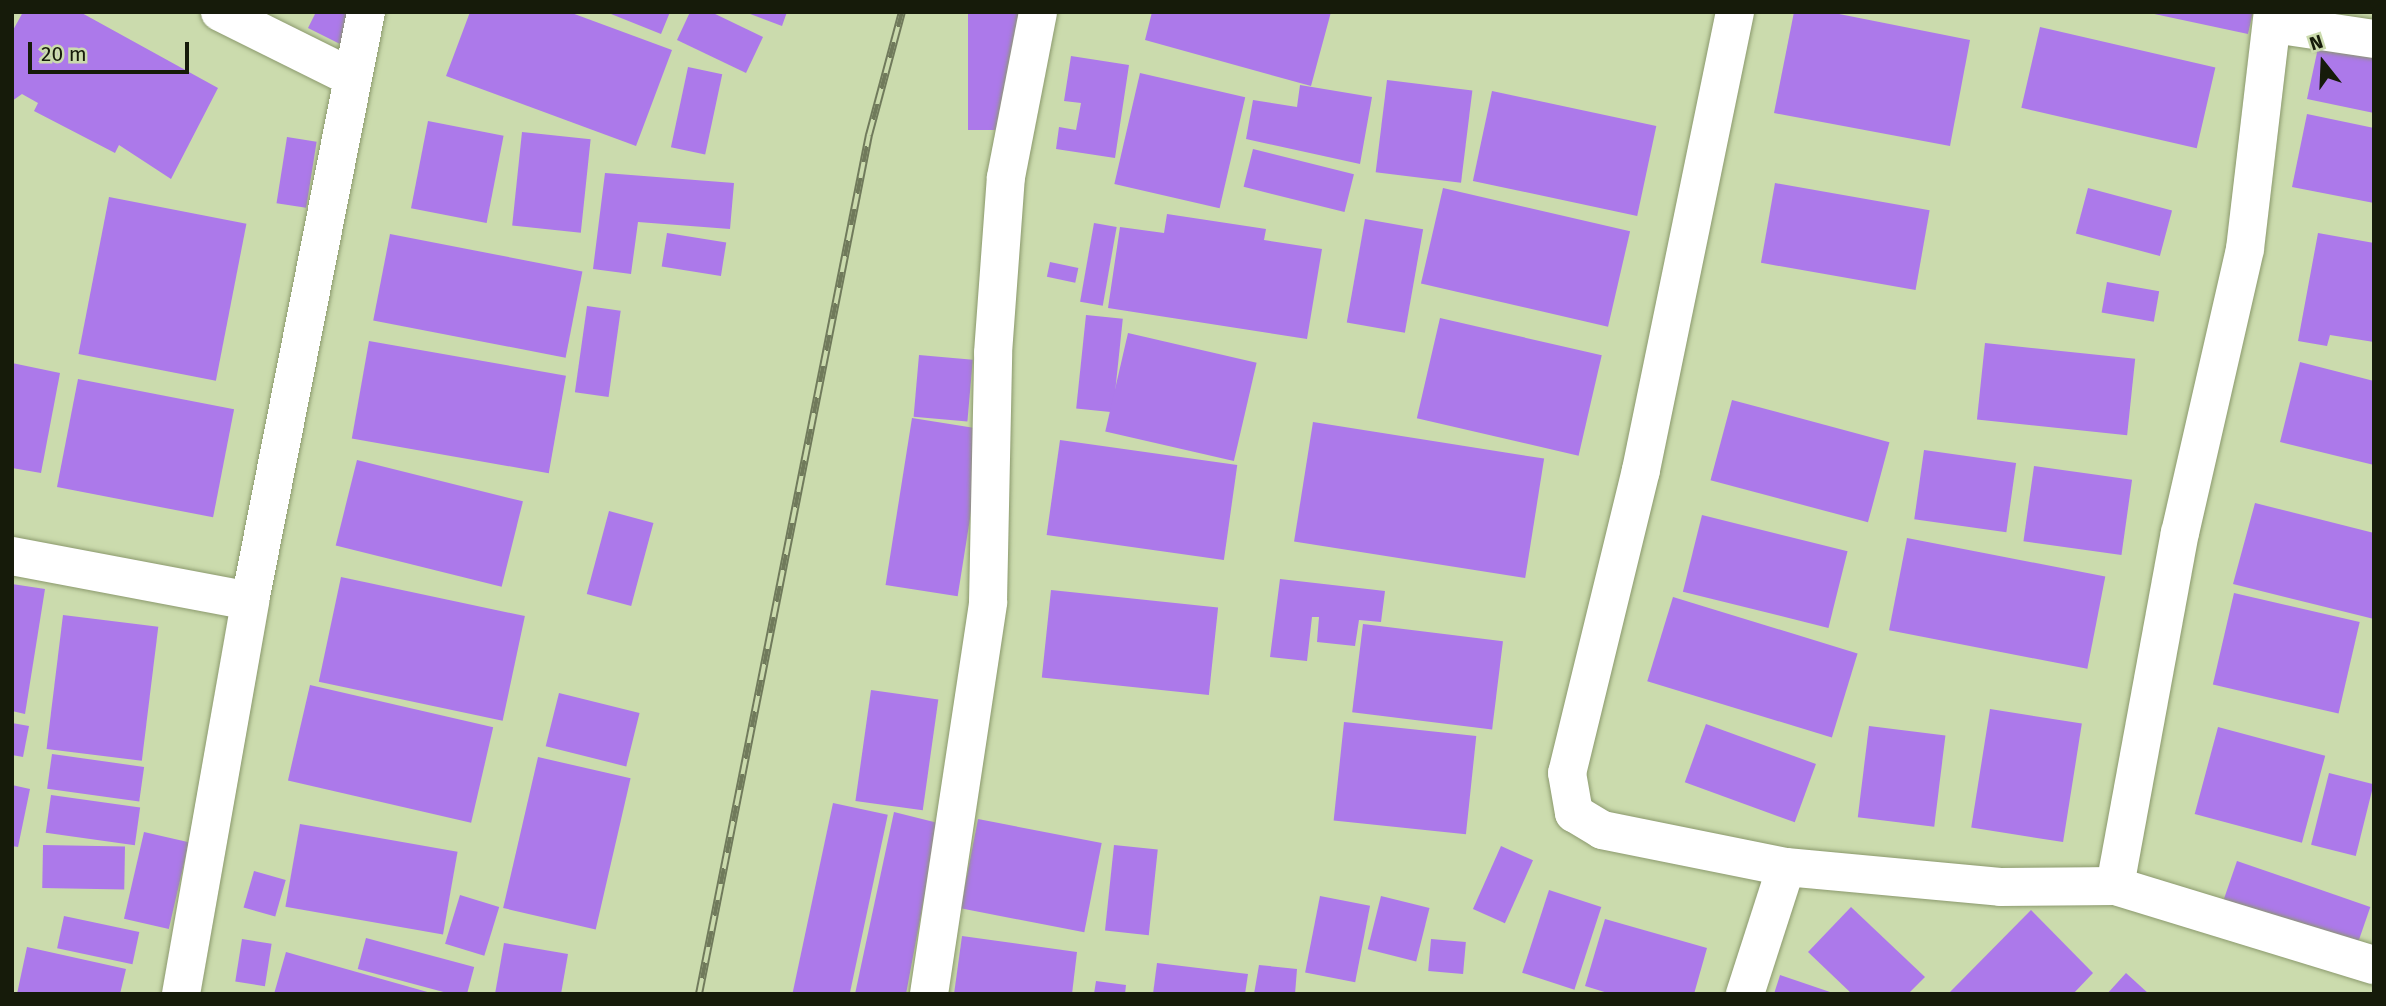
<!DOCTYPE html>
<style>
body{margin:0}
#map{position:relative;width:2386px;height:1006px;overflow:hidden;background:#cbdbad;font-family:"Fira Sans",sans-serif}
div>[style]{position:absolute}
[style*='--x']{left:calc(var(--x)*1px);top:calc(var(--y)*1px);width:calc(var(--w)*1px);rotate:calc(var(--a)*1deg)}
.building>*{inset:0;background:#ac79ea;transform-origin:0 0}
.roads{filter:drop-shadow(0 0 2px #8b996d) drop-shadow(0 0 2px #8b996d)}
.street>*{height:38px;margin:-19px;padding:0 19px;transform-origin:19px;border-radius:19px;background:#fff}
.rail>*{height:8px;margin-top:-4px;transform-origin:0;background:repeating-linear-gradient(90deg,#cbdbad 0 16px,#707a5b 0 32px);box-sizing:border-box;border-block:2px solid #707a5b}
span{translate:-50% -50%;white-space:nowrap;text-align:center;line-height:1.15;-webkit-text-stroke:5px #cbdbad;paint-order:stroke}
.frame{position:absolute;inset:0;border:14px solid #161b0a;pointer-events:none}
.north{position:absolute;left:2288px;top:28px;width:70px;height:70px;-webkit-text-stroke:5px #cbdbad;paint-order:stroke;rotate:342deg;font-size:19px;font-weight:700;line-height:28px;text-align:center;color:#161b0a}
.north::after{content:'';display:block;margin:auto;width:24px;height:32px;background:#161b0a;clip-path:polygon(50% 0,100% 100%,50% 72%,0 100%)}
.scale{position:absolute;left:28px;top:42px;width:161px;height:32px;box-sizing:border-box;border:4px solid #161b0a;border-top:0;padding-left:9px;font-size:21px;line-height:24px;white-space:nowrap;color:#161b0a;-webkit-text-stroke:5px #cbdbad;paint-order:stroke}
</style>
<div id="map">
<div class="building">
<div style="clip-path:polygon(23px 12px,80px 12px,218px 88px,171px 179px,119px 145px,115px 153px,34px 111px,38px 103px,22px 94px,12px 101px,12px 32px)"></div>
<div style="clip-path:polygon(316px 12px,357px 12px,340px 44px,308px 28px)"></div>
<div style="clip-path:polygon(470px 12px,569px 12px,672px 50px,636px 146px,446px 76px)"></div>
<div style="clip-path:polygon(606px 12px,670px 12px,661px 34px)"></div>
<div style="clip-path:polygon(690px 12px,711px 12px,763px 37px,746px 73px,677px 40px)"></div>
<div style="clip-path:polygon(745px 12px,787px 12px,782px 26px)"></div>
<div style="left:968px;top:12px;width:51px;height:118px"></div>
<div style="clip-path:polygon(1152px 12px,1331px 12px,1311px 86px,1145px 40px)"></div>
<div style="clip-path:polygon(1794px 12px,1829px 12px,1970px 40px,1950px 146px,1774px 113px)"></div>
<div style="clip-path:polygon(2145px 12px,2253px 12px,2248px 34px)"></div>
<div style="left:2040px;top:27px;width:180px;height:83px;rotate:13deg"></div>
<div style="clip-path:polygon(2321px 34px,2374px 45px,2374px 113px,2307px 99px)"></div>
<div style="clip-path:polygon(1071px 56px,1129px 65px,1115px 158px,1056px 149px,1059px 127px,1076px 130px,1081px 103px,1064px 101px)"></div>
<div style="left:688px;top:67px;width:35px;height:82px;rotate:12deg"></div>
<div style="left:1140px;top:73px;width:108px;height:114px;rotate:13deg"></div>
<div style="left:1387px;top:80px;width:86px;height:93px;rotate:7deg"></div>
<div style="clip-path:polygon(1300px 85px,1372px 97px,1360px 164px,1246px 139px,1253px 100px,1297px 107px)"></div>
<div style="left:1492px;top:91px;width:168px;height:92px;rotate:12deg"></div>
<div style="clip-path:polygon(2307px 114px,2374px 128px,2374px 203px,2292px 187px)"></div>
<div style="left:428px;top:121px;width:77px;height:89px;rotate:11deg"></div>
<div style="left:522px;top:132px;width:69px;height:94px;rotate:6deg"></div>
<div style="left:287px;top:137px;width:30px;height:67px;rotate:9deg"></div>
<div style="left:1253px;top:149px;width:104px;height:39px;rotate:14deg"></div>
<div style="clip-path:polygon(605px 173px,734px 183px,730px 229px,638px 222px,631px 274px,593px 269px)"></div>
<div style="left:1775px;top:183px;width:157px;height:81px;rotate:10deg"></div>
<div style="left:1443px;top:188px;width:192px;height:98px;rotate:13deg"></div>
<div style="left:2088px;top:188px;width:87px;height:47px;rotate:15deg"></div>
<div style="left:109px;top:197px;width:140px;height:160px;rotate:11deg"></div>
<div style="clip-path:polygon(1167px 214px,1266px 229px,1264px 240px,1322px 249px,1307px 339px,1108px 308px,1120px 227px,1164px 233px)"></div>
<div style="left:1365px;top:219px;width:59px;height:105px;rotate:10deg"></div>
<div style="left:1094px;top:223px;width:23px;height:80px;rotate:10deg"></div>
<div style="left:667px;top:233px;width:60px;height:34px;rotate:9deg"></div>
<div style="clip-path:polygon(2318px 233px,2374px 243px,2374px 342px,2330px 335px,2327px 346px,2298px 341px)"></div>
<div style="left:390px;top:234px;width:196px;height:88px;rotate:11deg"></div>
<div style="left:1050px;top:262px;width:29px;height:15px;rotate:12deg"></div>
<div style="left:2107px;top:282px;width:53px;height:31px;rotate:10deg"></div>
<div style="left:587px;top:306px;width:34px;height:87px;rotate:8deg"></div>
<div style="left:1086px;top:315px;width:37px;height:94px;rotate:6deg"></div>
<div style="left:1440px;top:318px;width:166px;height:103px;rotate:13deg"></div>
<div style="left:1128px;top:333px;width:132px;height:101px;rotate:13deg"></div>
<div style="left:369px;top:341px;width:200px;height:99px;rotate:10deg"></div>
<div style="left:1985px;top:343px;width:151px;height:77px;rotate:6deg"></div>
<div style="left:919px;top:355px;width:54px;height:62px;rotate:5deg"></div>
<div style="clip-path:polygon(2300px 362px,2374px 381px,2374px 465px,2280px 442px)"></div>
<div style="clip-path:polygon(12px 363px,60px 373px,41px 473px,12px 468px)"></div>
<div style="left:78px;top:379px;width:159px;height:110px;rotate:11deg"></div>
<div style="left:1732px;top:400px;width:163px;height:83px;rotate:15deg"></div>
<div style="left:912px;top:418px;width:73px;height:169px;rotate:9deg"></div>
<div style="left:1313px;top:422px;width:234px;height:121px;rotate:9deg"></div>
<div style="left:1060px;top:440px;width:179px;height:96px;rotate:8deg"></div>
<div style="left:1924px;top:450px;width:93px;height:70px;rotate:8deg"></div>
<div style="left:357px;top:460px;width:171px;height:88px;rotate:14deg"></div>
<div style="left:2034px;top:466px;width:99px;height:76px;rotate:8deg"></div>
<div style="clip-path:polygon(2255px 503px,2374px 533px,2374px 619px,2233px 584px)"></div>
<div style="left:609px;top:511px;width:46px;height:86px;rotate:15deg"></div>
<div style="left:1702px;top:515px;width:150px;height:79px;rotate:14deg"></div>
<div style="left:1907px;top:538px;width:202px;height:94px;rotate:11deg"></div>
<div style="left:341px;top:577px;width:188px;height:107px;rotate:12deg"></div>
<div style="clip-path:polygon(1280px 579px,1385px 591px,1381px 622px,1359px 620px,1355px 646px,1317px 642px,1319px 617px,1312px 617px,1307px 661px,1270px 657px)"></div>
<div style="clip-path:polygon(12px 584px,45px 589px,25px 714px,12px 711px)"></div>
<div style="left:1051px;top:590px;width:168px;height:88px;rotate:6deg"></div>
<div style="left:2234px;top:593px;width:129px;height:94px;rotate:13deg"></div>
<div style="left:1673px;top:597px;width:193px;height:88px;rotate:17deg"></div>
<div style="left:63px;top:615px;width:96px;height:135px;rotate:7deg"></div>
<div style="left:1363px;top:624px;width:141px;height:89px;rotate:7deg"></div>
<div style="left:310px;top:685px;width:188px;height:98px;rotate:13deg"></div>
<div style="left:871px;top:690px;width:68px;height:112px;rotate:8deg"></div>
<div style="left:559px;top:693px;width:83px;height:55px;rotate:14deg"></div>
<div style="left:1990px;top:709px;width:93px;height:120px;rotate:9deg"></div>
<div style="left:1344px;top:722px;width:133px;height:99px;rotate:6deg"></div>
<div style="clip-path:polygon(12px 723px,29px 726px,23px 757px,12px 755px)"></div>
<div style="left:1706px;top:724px;width:117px;height:62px;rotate:20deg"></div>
<div style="left:1869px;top:726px;width:77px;height:92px;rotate:7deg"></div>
<div style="left:2218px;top:727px;width:111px;height:90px;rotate:15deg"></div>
<div style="left:52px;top:754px;width:93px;height:35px;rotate:8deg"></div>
<div style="left:538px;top:757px;width:95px;height:155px;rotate:13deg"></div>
<div style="left:2329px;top:773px;width:46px;height:74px;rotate:14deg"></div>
<div style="clip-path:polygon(12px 785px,30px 789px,18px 847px,12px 846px)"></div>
<div style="left:51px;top:795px;width:90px;height:38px;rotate:8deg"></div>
<div style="left:833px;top:803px;width:56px;height:195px;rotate:12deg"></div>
<div style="clip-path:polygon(894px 812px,938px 823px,906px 994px,855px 994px)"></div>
<div style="left:978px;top:819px;width:126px;height:91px;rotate:11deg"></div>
<div style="left:300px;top:824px;width:160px;height:84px;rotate:10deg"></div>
<div style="left:144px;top:832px;width:46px;height:89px;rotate:13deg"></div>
<div style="left:43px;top:845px;width:82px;height:43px;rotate:1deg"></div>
<div style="left:1114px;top:845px;width:44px;height:86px;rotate:6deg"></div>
<div style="left:1501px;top:846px;width:35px;height:69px;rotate:24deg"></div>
<div style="left:2237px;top:861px;width:141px;height:47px;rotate:19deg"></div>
<div style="left:254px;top:871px;width:33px;height:38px;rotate:16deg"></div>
<div style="left:1549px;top:890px;width:55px;height:87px;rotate:18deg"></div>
<div style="left:460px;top:895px;width:41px;height:51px;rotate:17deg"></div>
<div style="left:1320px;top:896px;width:51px;height:78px;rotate:11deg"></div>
<div style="left:1381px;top:896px;width:50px;height:55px;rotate:14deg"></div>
<div style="clip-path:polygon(1851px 907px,1925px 977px,1908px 994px,1852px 994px,1808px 952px)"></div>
<div style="clip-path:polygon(2031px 910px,2093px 973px,2073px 994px,1948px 994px)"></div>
<div style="left:64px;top:916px;width:77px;height:33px;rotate:12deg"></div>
<div style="clip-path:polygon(1605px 919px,1707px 948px,1694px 994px,1611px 994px,1585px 986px)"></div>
<div style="clip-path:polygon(962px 936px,1077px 952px,1072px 994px,954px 994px)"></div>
<div style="left:366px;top:938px;width:112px;height:32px;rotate:15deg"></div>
<div style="left:242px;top:939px;width:30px;height:43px;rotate:9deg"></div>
<div style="left:1431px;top:939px;width:35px;height:32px;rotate:5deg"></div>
<div style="clip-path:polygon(504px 943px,568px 954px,561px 994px,495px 994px)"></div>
<div style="clip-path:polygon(27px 947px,126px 969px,120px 994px,17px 994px)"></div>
<div style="clip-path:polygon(286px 952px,431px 993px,431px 994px,274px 994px)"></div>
<div style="clip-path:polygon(1157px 963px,1248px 974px,1245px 994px,1153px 994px)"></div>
<div style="clip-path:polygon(1259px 965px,1297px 969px,1295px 994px,1254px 994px)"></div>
<div style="clip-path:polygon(2126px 973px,2149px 994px,2107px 994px)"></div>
<div style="clip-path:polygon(1780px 975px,1833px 993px,1833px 994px,1774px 994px)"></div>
<div style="clip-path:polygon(1096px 981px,1126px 985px,1125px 994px,1094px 994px)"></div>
</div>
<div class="roads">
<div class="street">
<div style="--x:220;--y:12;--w:144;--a:26.4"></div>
<div style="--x:1735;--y:12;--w:468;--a:101.6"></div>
<div style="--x:1641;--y:470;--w:312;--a:103.7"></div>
<div style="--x:1567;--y:773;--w:41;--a:80.1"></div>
<div style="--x:1574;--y:813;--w:33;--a:31"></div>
<div style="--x:1602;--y:830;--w:188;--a:11.4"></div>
<div style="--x:1786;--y:867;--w:215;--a:5.3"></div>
<div style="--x:2000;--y:887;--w:115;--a:-0.5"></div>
<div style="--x:2115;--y:886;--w:271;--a:17"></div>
<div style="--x:2274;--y:24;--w:101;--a:8.5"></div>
<div style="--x:12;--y:556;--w:242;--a:10.7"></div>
<div style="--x:2115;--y:886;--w:359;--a:-79.6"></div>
<div style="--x:2180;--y:533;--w:291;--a:-77.1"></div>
<div style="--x:2245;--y:249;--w:239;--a:-83.3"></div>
<div style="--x:181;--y:994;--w:399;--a:-80"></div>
<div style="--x:250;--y:601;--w:600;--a:-78.86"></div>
<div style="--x:929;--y:994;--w:396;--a:-81.4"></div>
<div style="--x:988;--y:602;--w:249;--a:-88.8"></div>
<div style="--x:993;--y:353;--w:176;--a:-85.8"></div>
<div style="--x:1006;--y:177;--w:168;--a:-79"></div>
<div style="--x:1745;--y:994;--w:133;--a:-72.1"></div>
</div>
</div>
<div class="rail">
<div style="--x:699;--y:994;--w:876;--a:-78.81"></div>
<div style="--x:869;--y:135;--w:127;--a:-75"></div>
</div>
<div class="frame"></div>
<div class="north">N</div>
<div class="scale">20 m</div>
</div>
